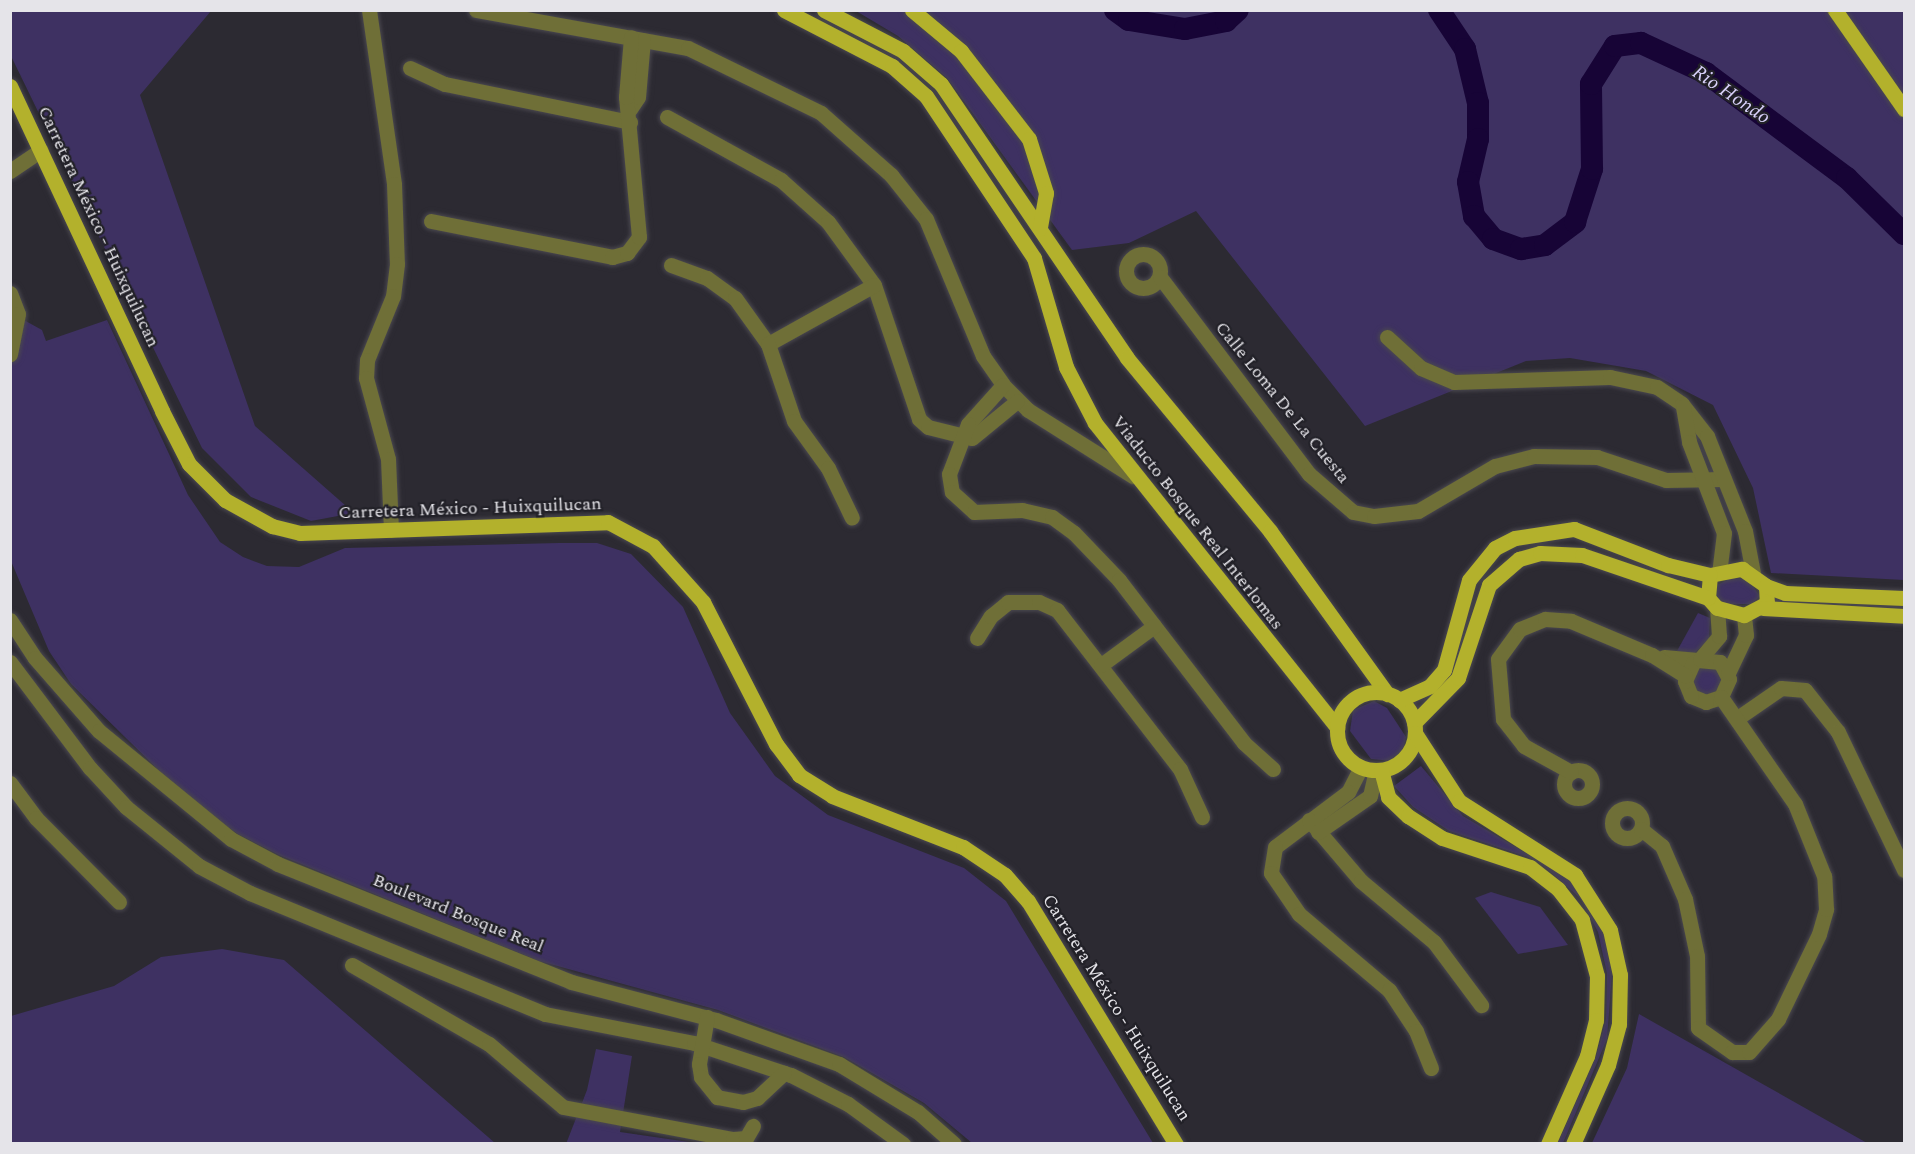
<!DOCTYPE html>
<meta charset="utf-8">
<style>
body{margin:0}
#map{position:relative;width:1915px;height:1154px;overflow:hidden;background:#2c2a32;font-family:Spectral,serif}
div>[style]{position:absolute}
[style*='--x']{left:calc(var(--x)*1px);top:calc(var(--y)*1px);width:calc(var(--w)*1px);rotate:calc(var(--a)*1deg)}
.green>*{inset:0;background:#3e3162}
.river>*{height:22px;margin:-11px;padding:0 11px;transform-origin:11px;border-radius:11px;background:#170436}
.roads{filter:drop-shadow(0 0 2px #4a484f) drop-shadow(0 0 2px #4a484f)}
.minor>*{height:15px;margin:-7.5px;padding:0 7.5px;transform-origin:7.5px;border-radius:7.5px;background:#6f6f37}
.minor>.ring{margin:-7.5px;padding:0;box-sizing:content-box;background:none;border:15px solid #6f6f37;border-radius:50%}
.major>*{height:15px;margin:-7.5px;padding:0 7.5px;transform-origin:7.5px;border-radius:7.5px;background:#b3b12c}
.major>.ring{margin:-7.5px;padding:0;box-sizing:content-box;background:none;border:15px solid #b3b12c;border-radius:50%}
span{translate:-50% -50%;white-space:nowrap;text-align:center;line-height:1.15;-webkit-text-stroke:4.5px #222128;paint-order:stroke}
.street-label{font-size:18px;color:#e5e4e9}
.water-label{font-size:20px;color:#d8d0f9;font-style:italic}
.frame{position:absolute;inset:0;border:12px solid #e5e4e9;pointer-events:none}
</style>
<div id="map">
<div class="green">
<div style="clip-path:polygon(10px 11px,211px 11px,140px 95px,255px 426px,354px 513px,311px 521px,251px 497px,202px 448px,11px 56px)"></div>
<div style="clip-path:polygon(856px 11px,1904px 11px,1904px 580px,1771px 573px,1753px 488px,1713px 405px,1646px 371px,1570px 358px,1526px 361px,1365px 426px,1196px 211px,1129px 243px,1072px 250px,947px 78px,898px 36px)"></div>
<div style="clip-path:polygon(11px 313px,42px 330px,46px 341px,107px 320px,188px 495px,220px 542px,243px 557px,267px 566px,299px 567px,345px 548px,559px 543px,597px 543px,631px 554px,683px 607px,730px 713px,775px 776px,828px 815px,964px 868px,1006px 901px,1153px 1143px,972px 1143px,924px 1103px,844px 1057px,718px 1010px,539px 961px,279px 855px,238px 834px,187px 798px,71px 684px,49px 651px,11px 561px)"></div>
<div style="clip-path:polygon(1731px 578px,1748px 579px,1760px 596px,1752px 604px,1724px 604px,1713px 595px,1717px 585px)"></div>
<div style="clip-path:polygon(1698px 613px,1710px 618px,1709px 640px,1693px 654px,1677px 651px)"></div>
<div style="clip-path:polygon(1712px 664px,1723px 675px,1721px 689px,1708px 697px,1694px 690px,1691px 674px,1697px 666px)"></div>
<div style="clip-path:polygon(1374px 701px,1387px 708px,1406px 737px,1403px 751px,1392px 761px,1371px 759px,1350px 731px,1353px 710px)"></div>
<div style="clip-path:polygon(1421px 766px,1463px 816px,1570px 879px,1603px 930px,1612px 973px,1607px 1039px,1563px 1143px,1558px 1143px,1596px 1057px,1606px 1019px,1607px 974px,1598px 932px,1580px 898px,1537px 860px,1449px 831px,1413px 807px,1394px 786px)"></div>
<div style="clip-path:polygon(1491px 892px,1540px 907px,1568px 945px,1518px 954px,1475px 898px)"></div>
<div style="clip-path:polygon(222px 949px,284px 960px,495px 1143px,11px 1143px,11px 1016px,114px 986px,161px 957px)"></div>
<div style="clip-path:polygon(1639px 1014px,1759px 1082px,1867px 1143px,1592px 1143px,1627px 1068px)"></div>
<div style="clip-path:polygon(596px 1049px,632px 1056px,620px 1132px,696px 1143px,566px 1144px,587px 1090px)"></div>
</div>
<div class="river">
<div style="--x:1115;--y:10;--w:17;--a:36"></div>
<div style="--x:1129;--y:20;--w:57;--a:9.1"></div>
<div style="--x:1185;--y:29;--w:42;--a:-11"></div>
<div style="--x:1226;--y:21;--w:16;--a:-43"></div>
<div style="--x:1439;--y:10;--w:47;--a:56.3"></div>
<div style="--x:1465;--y:49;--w:56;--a:76.5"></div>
<div style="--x:1478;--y:103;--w:36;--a:90"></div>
<div style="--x:1478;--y:139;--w:44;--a:103.1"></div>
<div style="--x:1468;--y:182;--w:35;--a:80"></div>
<div style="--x:1474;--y:216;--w:30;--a:50"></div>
<div style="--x:1493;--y:239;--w:30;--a:20"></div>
<div style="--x:1521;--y:249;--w:24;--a:-9"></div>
<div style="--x:1545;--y:245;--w:38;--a:-37"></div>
<div style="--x:1575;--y:222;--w:56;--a:-72.2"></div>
<div style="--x:1592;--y:169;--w:85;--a:-90.7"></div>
<div style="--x:1591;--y:84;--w:45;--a:-57.7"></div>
<div style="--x:1615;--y:46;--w:26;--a:-7"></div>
<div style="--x:1641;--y:43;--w:72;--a:24.8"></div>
<div style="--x:1706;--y:73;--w:176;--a:36.7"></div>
<div style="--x:1847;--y:178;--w:80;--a:44.5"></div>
</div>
<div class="roads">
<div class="minor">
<div style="--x:369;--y:10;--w:176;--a:81.8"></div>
<div style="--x:394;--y:184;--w:80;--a:87.9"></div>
<div style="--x:397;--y:264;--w:32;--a:97"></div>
<div style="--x:393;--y:296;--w:69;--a:112.1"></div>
<div style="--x:367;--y:360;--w:18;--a:93"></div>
<div style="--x:366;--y:378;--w:84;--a:74.8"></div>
<div style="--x:388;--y:459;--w:71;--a:87.6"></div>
<div style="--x:476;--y:10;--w:215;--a:10.2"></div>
<div style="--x:688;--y:48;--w:148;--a:26"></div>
<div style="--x:821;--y:113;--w:94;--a:41.5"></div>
<div style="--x:891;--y:175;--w:56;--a:51.5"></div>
<div style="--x:926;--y:219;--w:148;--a:67.4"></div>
<div style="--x:983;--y:356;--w:35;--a:55"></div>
<div style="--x:1003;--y:385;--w:35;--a:45"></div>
<div style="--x:1028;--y:410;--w:124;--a:32.2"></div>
<div style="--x:410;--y:68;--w:38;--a:25"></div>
<div style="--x:445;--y:84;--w:189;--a:11.6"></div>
<div style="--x:630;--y:109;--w:14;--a:-56"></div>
<div style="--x:638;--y:97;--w:57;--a:-85"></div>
<div style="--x:667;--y:117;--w:130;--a:28.9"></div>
<div style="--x:781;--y:180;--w:63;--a:41.8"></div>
<div style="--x:828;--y:222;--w:78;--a:53.9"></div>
<div style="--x:874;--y:285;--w:141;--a:71.4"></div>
<div style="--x:919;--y:419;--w:12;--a:42"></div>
<div style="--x:928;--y:427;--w:45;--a:14"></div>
<div style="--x:972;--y:438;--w:58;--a:-39.4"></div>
<div style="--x:10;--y:171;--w:37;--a:-34"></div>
<div style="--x:431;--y:221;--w:185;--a:11.2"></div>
<div style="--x:612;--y:257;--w:16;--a:-15"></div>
<div style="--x:627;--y:253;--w:20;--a:-53"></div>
<div style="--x:639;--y:237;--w:141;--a:-95.3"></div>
<div style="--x:626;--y:97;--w:60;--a:-85.2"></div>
<div class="ring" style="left:1126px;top:254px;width:19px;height:19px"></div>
<div style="--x:671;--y:265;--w:38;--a:20"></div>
<div style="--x:707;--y:278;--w:34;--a:36"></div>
<div style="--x:735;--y:298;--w:57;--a:54.3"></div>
<div style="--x:768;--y:344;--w:121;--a:-29.1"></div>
<div style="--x:1160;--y:277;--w:247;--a:52.9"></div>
<div style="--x:1309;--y:474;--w:58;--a:40.8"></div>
<div style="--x:1353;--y:512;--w:21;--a:11"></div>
<div style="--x:1374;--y:516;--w:44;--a:-6.5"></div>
<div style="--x:1418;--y:511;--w:89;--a:-30.3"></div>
<div style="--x:1495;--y:466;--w:40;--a:-14.4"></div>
<div style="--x:1534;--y:456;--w:63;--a:0.9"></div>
<div style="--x:1597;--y:457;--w:73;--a:18.4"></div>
<div style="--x:1666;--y:480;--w:58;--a:-1"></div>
<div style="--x:10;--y:293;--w:22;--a:69"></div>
<div style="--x:18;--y:314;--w:41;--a:101.3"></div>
<div style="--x:1387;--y:337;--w:46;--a:42.4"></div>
<div style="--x:1421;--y:368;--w:36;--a:23"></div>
<div style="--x:1454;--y:382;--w:156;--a:-1.8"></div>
<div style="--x:1610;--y:377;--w:48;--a:12"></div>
<div style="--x:1657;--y:387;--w:30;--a:34"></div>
<div style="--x:1682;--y:404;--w:41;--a:52"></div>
<div style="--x:1707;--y:436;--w:102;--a:68.2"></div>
<div style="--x:1745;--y:531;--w:43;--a:79.2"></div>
<div style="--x:768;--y:344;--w:81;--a:71.3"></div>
<div style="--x:794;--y:421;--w:58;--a:54.1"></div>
<div style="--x:828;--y:468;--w:55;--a:64.4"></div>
<div style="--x:1003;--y:385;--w:52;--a:131.9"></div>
<div style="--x:968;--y:424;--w:53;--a:110.8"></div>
<div style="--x:949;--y:474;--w:18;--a:81"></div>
<div style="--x:952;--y:492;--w:30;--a:42"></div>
<div style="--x:974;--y:512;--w:48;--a:-2.4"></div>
<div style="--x:1022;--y:510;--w:31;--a:13"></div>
<div style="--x:1052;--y:517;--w:27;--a:36"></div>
<div style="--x:1074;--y:533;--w:65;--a:46.2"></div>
<div style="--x:1119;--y:580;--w:205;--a:52.5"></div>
<div style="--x:1244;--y:743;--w:39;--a:42"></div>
<div style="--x:1683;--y:407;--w:36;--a:80"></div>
<div style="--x:1689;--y:442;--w:97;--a:69"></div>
<div style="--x:1724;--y:533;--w:38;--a:97"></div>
<div style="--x:10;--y:620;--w:45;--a:56.7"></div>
<div style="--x:35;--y:658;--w:97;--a:48.8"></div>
<div style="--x:99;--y:731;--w:171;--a:39.3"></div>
<div style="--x:231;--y:839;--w:53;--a:28"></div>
<div style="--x:278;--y:864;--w:316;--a:21.9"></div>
<div style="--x:571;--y:982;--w:150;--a:14.7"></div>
<div style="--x:716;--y:1020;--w:131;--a:19.7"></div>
<div style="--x:839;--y:1064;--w:92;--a:31.3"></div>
<div style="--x:918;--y:1112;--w:48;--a:41.6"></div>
<div style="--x:977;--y:638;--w:26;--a:-58"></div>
<div style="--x:991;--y:616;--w:22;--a:-39"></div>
<div style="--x:1008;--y:602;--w:31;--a:0"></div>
<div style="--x:1039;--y:602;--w:20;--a:24"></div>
<div style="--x:1057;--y:610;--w:201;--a:52.3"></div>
<div style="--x:1180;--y:769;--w:53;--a:65.4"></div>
<div style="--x:1664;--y:657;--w:56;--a:5.1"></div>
<div style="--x:1720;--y:662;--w:19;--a:62"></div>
<div style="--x:1729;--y:679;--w:20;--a:114"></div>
<div style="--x:1721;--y:697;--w:16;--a:162"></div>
<div style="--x:1706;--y:702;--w:16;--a:-158"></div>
<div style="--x:1691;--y:696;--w:16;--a:-112"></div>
<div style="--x:1685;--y:681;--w:20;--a:-66"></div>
<div style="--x:1700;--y:659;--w:30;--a:-50"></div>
<div style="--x:1719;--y:636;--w:28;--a:-94"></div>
<div style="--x:10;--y:662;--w:133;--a:53"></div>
<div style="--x:90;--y:768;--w:53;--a:47.3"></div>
<div style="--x:126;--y:807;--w:94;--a:38.9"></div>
<div style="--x:199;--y:866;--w:58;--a:27.9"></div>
<div style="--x:250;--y:893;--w:319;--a:22.3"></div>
<div style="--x:545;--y:1014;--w:152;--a:11"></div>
<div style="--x:694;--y:1043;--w:102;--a:18.3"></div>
<div style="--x:791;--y:1075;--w:64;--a:27"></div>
<div style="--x:848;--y:1104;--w:68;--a:36"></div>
<div style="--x:1101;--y:665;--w:66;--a:-36.3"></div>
<div style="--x:1728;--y:673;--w:42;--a:-64.7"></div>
<div style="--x:1746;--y:635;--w:20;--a:-96"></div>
<div style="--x:1739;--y:717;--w:51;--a:-34.6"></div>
<div style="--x:1781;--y:688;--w:24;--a:5"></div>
<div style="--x:1805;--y:690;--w:53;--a:51.8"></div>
<div style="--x:1838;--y:732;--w:153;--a:64.4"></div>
<div style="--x:1361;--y:767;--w:28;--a:117"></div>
<div style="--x:1348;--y:792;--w:91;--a:143"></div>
<div style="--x:1275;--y:847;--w:26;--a:99"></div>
<div style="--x:1271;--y:873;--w:50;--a:55.7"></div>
<div style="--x:1299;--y:914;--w:118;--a:40.2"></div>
<div style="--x:1389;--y:990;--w:49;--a:56.6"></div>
<div style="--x:1416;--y:1031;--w:40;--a:68"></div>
<div class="ring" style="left:1564px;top:770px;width:13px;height:13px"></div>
<div style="--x:1571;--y:772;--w:54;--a:-151"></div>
<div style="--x:1524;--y:746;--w:34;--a:-128"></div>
<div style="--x:1503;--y:719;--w:60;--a:-94.8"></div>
<div style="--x:1498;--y:659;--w:37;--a:-54"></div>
<div style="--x:1520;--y:629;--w:27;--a:-22"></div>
<div style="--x:1545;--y:619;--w:26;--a:4"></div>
<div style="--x:1571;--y:621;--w:88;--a:22.8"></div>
<div style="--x:1652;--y:655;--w:39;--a:32"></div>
<div style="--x:10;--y:783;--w:44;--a:53.4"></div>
<div style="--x:36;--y:818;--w:118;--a:45.3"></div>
<div class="ring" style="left:1612px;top:808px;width:15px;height:15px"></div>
<div style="--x:1309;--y:820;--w:80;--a:49.6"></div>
<div style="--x:1361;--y:881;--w:95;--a:39.9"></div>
<div style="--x:1434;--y:942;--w:79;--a:53.3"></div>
<div style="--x:1641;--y:829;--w:27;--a:39"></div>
<div style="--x:1662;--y:846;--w:58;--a:66.5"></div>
<div style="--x:1685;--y:899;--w:58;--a:78.1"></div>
<div style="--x:1697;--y:956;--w:72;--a:89.2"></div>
<div style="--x:1698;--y:1028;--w:42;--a:35.2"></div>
<div style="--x:1732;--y:1052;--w:17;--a:0"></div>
<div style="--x:1749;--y:1052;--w:44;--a:-48.7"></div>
<div style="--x:1778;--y:1019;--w:94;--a:-64.2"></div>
<div style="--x:1819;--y:934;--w:26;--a:-74"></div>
<div style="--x:1826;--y:909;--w:33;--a:-93"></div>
<div style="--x:1824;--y:876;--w:78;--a:-111.9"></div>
<div style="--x:1795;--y:804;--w:130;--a:-124.7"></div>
<div style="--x:1318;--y:832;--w:63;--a:-34.7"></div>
<div style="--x:1370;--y:796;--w:27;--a:-77"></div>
<div style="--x:352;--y:965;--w:158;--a:30"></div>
<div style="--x:489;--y:1044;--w:97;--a:40.4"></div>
<div style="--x:563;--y:1107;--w:173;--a:10.7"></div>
<div style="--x:733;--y:1139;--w:13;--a:-4"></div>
<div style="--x:746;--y:1138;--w:14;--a:-60"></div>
<div style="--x:707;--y:1017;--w:48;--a:99.7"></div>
<div style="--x:699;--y:1064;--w:13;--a:81"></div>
<div style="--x:701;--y:1077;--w:26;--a:51"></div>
<div style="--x:717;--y:1097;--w:26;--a:11"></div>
<div style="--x:743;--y:1102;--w:15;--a:-16"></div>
<div style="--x:757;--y:1098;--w:37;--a:-43"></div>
</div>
<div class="major">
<div style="--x:784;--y:10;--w:122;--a:27.4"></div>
<div style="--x:892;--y:66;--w:45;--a:41.4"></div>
<div style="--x:926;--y:96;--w:195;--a:56.3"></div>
<div style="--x:1034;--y:258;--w:114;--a:73.6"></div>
<div style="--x:1066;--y:367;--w:63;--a:62.6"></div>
<div style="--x:1095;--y:423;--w:389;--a:51.5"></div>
<div style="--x:824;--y:10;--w:89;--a:27.4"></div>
<div style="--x:903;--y:51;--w:50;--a:41"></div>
<div style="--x:941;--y:84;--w:331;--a:55.8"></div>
<div style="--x:1127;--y:358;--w:224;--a:50.4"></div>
<div style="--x:1270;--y:531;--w:201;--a:54.3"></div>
<div style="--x:912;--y:10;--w:64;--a:39.9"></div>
<div style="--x:961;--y:51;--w:111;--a:52.3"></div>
<div style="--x:1029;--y:139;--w:57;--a:72.5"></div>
<div style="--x:1046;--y:193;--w:36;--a:100"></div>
<div style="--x:1835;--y:10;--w:121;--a:55.1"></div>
<div style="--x:10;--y:86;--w:359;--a:64.9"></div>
<div style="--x:162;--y:411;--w:59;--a:63"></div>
<div style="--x:189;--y:464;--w:51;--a:45"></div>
<div style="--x:225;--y:500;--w:54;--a:29"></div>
<div style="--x:272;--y:526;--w:29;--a:14"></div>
<div style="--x:300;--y:533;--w:308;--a:-2"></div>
<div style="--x:608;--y:522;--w:51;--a:28.1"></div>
<div style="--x:653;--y:546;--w:75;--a:48.2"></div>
<div style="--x:703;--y:602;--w:160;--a:62.8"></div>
<div style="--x:776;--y:744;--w:39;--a:53"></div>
<div style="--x:799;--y:775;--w:39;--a:32"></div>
<div style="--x:832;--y:796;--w:141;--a:21.3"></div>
<div style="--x:963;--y:847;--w:50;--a:33.7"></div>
<div style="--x:1005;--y:875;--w:35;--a:49"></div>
<div style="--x:1028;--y:901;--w:285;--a:58.7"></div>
<div style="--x:1742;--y:569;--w:29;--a:35"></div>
<div style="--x:1766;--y:586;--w:17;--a:87"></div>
<div style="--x:1767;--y:603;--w:26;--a:152"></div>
<div style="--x:1744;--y:615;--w:28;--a:-165"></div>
<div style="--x:1717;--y:608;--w:13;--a:-132"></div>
<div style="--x:1708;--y:598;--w:23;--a:-85"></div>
<div style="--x:1710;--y:575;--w:33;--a:-11"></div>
<div style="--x:1766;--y:586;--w:20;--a:20"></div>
<div style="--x:1785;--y:593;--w:119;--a:2.4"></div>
<div style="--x:1763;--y:608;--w:141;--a:3.2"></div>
<div class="ring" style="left:1337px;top:692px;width:63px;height:63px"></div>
<div style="--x:1399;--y:700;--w:34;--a:-24"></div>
<div style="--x:1430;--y:686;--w:21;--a:-49"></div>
<div style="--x:1444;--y:670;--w:93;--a:-74.5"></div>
<div style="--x:1469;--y:580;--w:41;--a:-50.9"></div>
<div style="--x:1495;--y:548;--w:22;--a:-27"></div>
<div style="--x:1515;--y:538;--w:60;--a:-8.7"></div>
<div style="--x:1574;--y:529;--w:101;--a:21"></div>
<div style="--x:1668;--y:565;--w:43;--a:13.4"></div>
<div style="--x:1414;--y:723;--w:63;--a:-45.6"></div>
<div style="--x:1458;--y:678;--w:98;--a:-71.6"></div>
<div style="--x:1489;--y:585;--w:40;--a:-41"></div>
<div style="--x:1519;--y:559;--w:22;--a:-16"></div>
<div style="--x:1540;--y:553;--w:42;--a:2.7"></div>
<div style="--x:1582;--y:555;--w:133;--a:18.8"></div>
<div style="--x:1415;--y:733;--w:81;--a:57.1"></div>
<div style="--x:1459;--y:801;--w:138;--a:32.5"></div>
<div style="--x:1575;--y:875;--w:65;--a:57.5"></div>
<div style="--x:1610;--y:930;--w:46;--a:77.5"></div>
<div style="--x:1620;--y:975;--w:49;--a:91.2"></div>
<div style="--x:1619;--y:1024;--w:42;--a:105"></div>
<div style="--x:1608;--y:1065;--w:86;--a:113.9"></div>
<div style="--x:1381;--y:770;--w:28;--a:75"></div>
<div style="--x:1388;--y:797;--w:28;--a:44"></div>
<div style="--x:1408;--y:816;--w:40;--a:32.9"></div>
<div style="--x:1442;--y:838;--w:93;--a:18.2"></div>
<div style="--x:1530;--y:867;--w:36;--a:38"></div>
<div style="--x:1558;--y:889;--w:39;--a:52"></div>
<div style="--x:1582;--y:920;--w:58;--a:75"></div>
<div style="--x:1597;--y:976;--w:44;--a:91.3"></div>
<div style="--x:1596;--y:1020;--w:37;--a:104"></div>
<div style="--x:1587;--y:1056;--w:96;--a:113.9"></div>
</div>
</div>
<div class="street-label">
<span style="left:98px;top:227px;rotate:65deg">Carretera México - Huixquilucan</span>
<span style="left:1282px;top:403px;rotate:51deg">Calle Loma De La Cuesta</span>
<span style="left:470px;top:509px;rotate:-2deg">Carretera México - Huixquilucan</span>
<span style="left:1197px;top:523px;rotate:52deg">Viaducto Bosque Real Interlomas</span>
<span style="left:458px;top:914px;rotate:22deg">Boulevard Bosque Real</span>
<span style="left:1116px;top:1008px;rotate:58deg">Carretera México - Huixquilucan</span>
</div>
<div class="water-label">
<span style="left:1731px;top:95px;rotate:34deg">Rio Hondo</span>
</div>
<div class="frame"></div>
</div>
